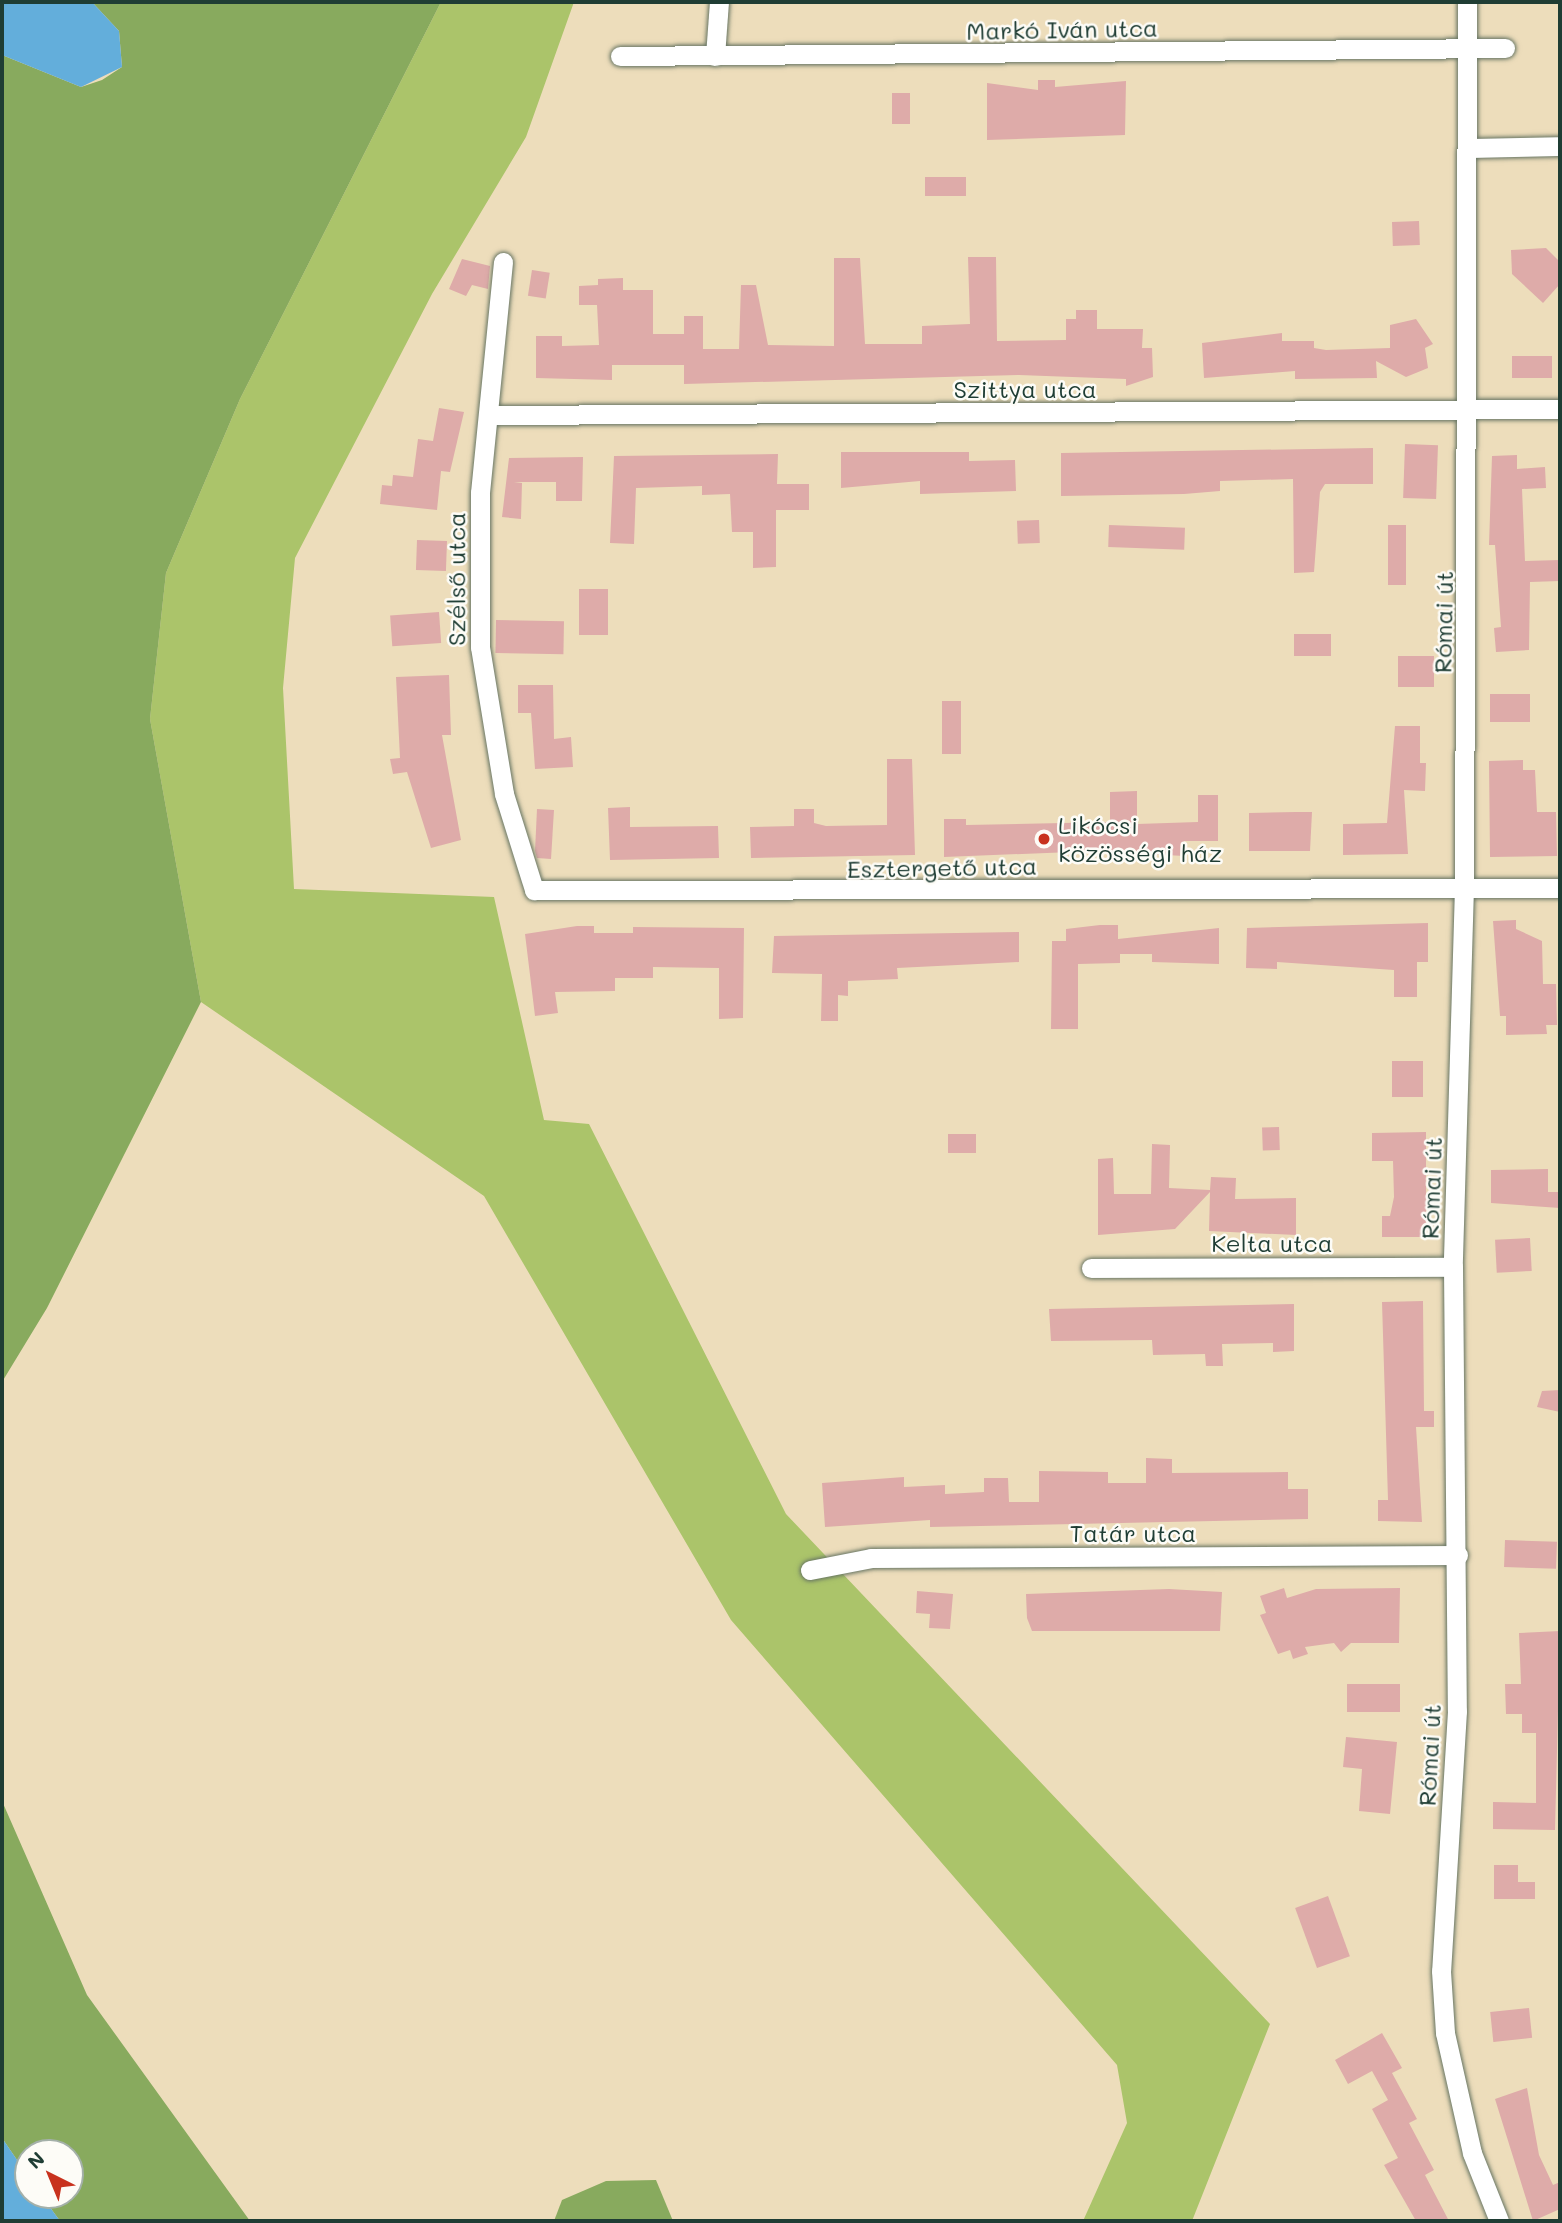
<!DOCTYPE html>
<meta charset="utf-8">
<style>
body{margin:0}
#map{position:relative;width:1562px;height:2223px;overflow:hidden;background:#edddbb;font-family:Mali,sans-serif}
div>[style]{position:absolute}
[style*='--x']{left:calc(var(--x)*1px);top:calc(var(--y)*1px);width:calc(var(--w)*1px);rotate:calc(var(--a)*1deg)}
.green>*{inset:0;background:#abc46a}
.forest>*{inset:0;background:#88aa5e}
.water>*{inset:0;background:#63aedb}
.building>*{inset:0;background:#deaba9;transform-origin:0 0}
.roads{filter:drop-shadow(0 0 2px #677563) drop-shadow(0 0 2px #677563)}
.street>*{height:19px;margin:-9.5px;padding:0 9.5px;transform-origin:9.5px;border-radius:9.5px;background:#fff}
.dots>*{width:19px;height:19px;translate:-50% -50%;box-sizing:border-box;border:4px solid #fdfcf7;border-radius:50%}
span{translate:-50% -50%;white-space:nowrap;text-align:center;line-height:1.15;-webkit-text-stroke:5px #fdfcf7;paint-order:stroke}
.street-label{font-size:24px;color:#1f3d34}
.poi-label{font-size:24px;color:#1f3d34}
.left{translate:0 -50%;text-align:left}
.frame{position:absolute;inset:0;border:4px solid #1f3d34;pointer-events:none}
.north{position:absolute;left:14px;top:2139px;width:70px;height:70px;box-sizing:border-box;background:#fdfcf7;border:2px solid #a4b0a9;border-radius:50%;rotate:317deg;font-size:19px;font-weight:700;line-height:28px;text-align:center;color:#1f3d34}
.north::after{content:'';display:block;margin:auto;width:24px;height:32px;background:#c8321e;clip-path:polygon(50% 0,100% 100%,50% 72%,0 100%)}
</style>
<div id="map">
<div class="green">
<div style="clip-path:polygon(441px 2px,574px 2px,526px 137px,432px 294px,295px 558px,283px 688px,294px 889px,494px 897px,544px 1120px,589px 1124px,786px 1514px,1270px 2024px,1192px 2221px,1083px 2221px,1127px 2123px,1117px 2065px,731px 1620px,484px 1196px,201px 1002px,150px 719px,166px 573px,240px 399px)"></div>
</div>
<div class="forest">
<div style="clip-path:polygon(92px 2px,441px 2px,240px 399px,166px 573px,150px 719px,201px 1002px,47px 1308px,2px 1382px,2px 55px,81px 87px,102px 80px,122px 67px,119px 31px)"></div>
<div style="clip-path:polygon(2px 1801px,87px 1995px,250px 2221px,60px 2221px,41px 2195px,70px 2195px,70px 2153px,28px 2153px,28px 2176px,2px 2138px)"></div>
<div style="clip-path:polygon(656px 2180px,673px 2221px,554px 2221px,562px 2200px,606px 2181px)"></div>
</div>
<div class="water">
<div style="clip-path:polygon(2px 2px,92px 2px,119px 31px,122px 67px,81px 87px,2px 55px)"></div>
<div style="clip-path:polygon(2px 2138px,28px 2176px,28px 2195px,41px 2195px,60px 2221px,2px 2221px)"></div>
</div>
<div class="building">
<div style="clip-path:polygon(1038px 80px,1055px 80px,1055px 87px,1126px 81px,1125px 135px,987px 140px,987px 83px,1038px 90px)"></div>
<div style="left:892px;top:93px;width:18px;height:31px"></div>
<div style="left:925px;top:177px;width:41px;height:19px"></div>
<div style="left:1419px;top:221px;width:24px;height:27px;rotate:88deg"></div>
<div style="clip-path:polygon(1546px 248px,1560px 262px,1560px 284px,1543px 303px,1512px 274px,1511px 250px)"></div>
<div style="clip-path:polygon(968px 257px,996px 257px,997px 341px,1066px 340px,1066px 319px,1076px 319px,1076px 310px,1097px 310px,1097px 329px,1143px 329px,1142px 348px,1152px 348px,1153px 377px,1126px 386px,1126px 379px,1019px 375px,684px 384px,684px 365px,612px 365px,612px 380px,536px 378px,536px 336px,562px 336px,562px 346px,599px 345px,597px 305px,579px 305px,579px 286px,598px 285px,598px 279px,623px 278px,623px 290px,653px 290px,653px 334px,684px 334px,684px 316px,703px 316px,703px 349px,739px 349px,741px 285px,756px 285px,768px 345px,834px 346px,834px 258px,860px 258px,865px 344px,922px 344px,922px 326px,970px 324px)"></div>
<div style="clip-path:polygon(462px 259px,490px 266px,488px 289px,472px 285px,466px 296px,449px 289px)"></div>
<div style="left:532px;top:270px;width:18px;height:26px;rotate:9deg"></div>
<div style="clip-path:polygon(1416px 319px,1433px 344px,1425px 348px,1428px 368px,1406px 377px,1376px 361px,1377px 378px,1295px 379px,1295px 371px,1204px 378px,1202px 343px,1282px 333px,1282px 341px,1314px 341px,1314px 348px,1326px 350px,1390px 348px,1390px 325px)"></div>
<div style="left:1552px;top:356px;width:22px;height:40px;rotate:90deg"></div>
<div style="clip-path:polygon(439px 408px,464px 412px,450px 472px,441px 471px,437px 510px,380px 504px,382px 485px,392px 486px,393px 475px,413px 477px,418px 439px,433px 441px)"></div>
<div style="left:1405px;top:444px;width:33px;height:54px;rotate:2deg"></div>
<div style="clip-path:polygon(1373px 448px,1373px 484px,1325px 484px,1320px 492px,1314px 572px,1294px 573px,1293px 479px,1220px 481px,1220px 491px,1184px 494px,1061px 496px,1061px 453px)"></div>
<div style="clip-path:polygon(841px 452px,969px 452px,969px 461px,1015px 460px,1016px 491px,920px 494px,920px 481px,841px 488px)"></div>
<div style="clip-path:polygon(778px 454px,777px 484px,809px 484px,809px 510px,776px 510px,776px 567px,753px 568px,753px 532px,732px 532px,730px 494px,702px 495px,702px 486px,636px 488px,634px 544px,610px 543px,614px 456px)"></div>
<div style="clip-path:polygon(1517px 455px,1517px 469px,1545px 467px,1546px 488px,1522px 489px,1525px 561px,1560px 560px,1560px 581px,1530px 582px,1529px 650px,1496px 652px,1494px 628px,1501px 627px,1495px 545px,1489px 545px,1492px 456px)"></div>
<div style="clip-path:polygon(583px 457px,582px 501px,556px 501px,556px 482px,514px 482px,522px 483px,521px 519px,502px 517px,509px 458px)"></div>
<div style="left:1039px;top:520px;width:23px;height:22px;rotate:88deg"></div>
<div style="left:1109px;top:525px;width:76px;height:22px;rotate:2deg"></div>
<div style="left:1388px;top:525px;width:18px;height:60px"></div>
<div style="left:417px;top:540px;width:30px;height:30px;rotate:2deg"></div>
<div style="left:579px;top:589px;width:29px;height:46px"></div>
<div style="left:439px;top:612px;width:31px;height:49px;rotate:86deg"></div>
<div style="left:496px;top:620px;width:68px;height:33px;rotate:1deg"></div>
<div style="left:1294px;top:634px;width:37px;height:22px"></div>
<div style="left:1398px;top:656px;width:36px;height:31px"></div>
<div style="clip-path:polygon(449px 675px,451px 735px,442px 735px,461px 840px,431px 848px,407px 772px,393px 774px,390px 759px,400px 758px,396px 677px)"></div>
<div style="clip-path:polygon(518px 685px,553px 685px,554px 739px,571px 737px,573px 767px,535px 769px,531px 713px,518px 713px)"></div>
<div style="left:1490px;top:694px;width:40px;height:28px"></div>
<div style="left:942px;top:701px;width:19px;height:53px"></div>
<div style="clip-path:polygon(1395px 726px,1420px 726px,1420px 763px,1426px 763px,1425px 791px,1404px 790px,1408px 854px,1343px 855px,1343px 824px,1387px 823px)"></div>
<div style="clip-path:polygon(887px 759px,912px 759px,915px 855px,751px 858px,750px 827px,794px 826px,794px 809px,814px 809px,814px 823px,826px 826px,887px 825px)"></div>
<div style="clip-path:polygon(1523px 760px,1523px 770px,1535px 770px,1537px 812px,1556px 812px,1557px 856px,1490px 857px,1489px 761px)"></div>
<div style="clip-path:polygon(1137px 791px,1137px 824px,1198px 822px,1198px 795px,1218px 795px,1218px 841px,1184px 841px,1184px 856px,1096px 851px,944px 857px,944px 819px,966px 819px,966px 825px,1110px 822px,1110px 792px)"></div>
<div style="clip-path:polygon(630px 807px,630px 827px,718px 826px,719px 858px,610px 860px,608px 808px)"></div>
<div style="clip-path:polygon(537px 809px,554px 810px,551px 859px,537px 858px,535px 851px)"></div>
<div style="clip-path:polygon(1296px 812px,1312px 812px,1310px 851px,1249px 851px,1249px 813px)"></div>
<div style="clip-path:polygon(1516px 920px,1516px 929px,1542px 941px,1543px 984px,1556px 984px,1557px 1025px,1546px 1025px,1547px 1034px,1506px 1035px,1506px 1016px,1500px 1016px,1493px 921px)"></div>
<div style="clip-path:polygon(1428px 923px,1428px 962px,1417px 962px,1417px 997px,1394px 997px,1394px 970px,1277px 962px,1277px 969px,1246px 968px,1247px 928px)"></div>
<div style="clip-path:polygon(1100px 925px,1118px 925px,1118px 939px,1219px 928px,1219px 964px,1152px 962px,1152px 954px,1120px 954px,1120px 963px,1078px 964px,1078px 1029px,1051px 1029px,1052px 941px,1066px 941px,1066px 929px)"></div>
<div style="clip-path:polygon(577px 926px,594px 926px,594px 933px,633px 933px,633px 927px,744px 928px,743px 1018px,719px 1019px,719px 968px,653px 967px,653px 978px,615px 978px,615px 991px,555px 992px,558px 1013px,535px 1016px,525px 934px)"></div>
<div style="clip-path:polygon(1019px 932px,1019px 962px,897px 968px,898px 979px,848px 981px,848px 996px,838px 995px,838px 1021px,821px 1021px,822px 974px,772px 973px,774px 936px)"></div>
<div style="left:1423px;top:1061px;width:36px;height:31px;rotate:90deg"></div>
<div style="left:1279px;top:1127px;width:23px;height:17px;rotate:88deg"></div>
<div style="clip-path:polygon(1426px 1132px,1426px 1237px,1382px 1237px,1382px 1216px,1390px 1216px,1394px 1197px,1393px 1161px,1372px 1161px,1372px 1133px)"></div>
<div style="left:976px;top:1134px;width:19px;height:28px;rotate:90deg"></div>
<div style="clip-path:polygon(1152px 1144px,1170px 1145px,1169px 1188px,1210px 1190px,1211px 1177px,1236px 1178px,1235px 1199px,1296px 1198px,1296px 1235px,1209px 1231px,1210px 1192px,1175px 1229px,1098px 1235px,1098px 1159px,1113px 1158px,1114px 1194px,1151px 1194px)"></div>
<div style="clip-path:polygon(1548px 1169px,1548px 1192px,1560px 1192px,1560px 1208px,1491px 1203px,1491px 1170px)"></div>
<div style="left:1530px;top:1238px;width:33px;height:35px;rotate:87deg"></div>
<div style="clip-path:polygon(1423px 1301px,1424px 1411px,1434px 1411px,1434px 1427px,1416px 1427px,1422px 1522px,1378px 1521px,1378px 1500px,1388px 1500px,1382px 1302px)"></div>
<div style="clip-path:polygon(1294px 1304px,1294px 1351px,1273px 1352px,1273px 1343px,1222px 1344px,1223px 1366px,1206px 1366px,1205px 1354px,1153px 1355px,1152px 1340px,1051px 1341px,1049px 1309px)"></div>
<div style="clip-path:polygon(1560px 1390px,1560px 1412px,1537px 1407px,1542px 1391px)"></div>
<div style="clip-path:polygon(1146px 1458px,1172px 1459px,1172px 1473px,1288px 1472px,1288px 1489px,1308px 1489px,1308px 1519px,930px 1527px,930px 1520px,825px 1527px,822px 1483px,904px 1477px,904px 1487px,945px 1485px,945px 1494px,984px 1492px,984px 1478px,1008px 1478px,1009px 1502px,1039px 1502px,1039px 1471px,1108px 1472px,1108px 1483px,1146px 1483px)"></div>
<div style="left:1505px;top:1540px;width:52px;height:27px;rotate:2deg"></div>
<div style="clip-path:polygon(1284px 1588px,1287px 1598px,1316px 1589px,1400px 1588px,1399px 1643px,1351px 1643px,1341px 1652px,1334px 1643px,1305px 1647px,1308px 1654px,1293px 1659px,1290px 1650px,1278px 1654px,1260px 1615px,1266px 1613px,1260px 1596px)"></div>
<div style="clip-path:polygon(1169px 1589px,1222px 1592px,1220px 1631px,1032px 1631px,1027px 1618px,1026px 1594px)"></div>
<div style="clip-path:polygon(917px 1591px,953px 1594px,950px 1629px,929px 1628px,930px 1614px,916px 1613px)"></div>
<div style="clip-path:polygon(1560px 1631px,1555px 1830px,1493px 1829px,1493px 1802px,1536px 1803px,1536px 1733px,1522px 1733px,1522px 1714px,1506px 1714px,1505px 1684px,1521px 1684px,1519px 1633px)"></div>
<div style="left:1347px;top:1684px;width:53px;height:28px"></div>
<div style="clip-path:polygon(1346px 1737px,1397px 1742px,1390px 1814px,1359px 1811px,1362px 1769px,1343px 1767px)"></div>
<div style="clip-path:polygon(1494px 1865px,1518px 1865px,1518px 1882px,1535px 1882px,1535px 1899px,1494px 1899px)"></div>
<div style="left:1328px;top:1896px;width:64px;height:35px;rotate:70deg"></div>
<div style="left:1529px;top:2008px;width:30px;height:39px;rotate:84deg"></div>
<div style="clip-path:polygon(1382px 2033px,1402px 2068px,1392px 2073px,1417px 2119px,1409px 2123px,1434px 2170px,1425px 2175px,1449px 2221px,1416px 2221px,1384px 2165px,1398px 2158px,1372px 2109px,1388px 2100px,1372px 2071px,1348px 2084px,1335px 2060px)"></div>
<div style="clip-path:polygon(1527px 2088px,1539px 2155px,1553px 2185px,1560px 2182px,1560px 2209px,1533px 2221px,1495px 2099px)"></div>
</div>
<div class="roads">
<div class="street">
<div style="--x:1467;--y:2;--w:885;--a:90.19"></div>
<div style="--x:1464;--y:887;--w:380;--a:91.7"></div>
<div style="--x:1453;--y:1267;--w:444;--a:89.5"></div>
<div style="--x:1457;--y:1711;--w:260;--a:93.5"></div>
<div style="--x:1441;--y:1971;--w:62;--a:86.3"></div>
<div style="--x:1445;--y:2033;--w:123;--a:77.3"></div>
<div style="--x:1472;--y:2153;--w:73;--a:68.3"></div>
<div style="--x:620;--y:56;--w:885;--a:-0.52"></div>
<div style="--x:715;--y:56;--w:54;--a:-85.8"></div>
<div style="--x:1468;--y:148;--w:92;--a:-1.2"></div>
<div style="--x:503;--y:262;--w:232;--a:95.7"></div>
<div style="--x:480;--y:493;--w:154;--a:90"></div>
<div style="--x:480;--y:647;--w:149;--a:80.7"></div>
<div style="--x:504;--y:794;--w:101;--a:72.6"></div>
<div style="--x:534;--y:890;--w:1026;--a:-0.11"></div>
<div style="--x:490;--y:415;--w:1070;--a:-0.32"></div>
<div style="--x:1091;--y:1268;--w:362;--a:-0.2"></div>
<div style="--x:810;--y:1570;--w:62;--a:-11.1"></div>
<div style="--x:871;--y:1558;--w:587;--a:-0.29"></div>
</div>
</div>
<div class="dots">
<div style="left:1044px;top:839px;background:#c8321e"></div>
</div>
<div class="street-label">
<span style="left:1062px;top:29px;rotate:-1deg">Markó Iván utca</span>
<span style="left:1025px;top:389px">Szittya utca</span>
<span style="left:456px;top:579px;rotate:-90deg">Szélső utca</span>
<span style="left:1443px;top:622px;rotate:-89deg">Római út</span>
<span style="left:942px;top:867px;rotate:-1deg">Esztergető utca</span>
<span style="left:1431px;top:1188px;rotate:-88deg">Római út</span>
<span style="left:1272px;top:1243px">Kelta utca</span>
<span style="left:1133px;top:1533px">Tatár utca</span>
<span style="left:1429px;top:1755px;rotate:-87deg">Római út</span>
</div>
<div class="poi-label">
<span class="left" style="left:1058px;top:839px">Likócsi<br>közösségi ház</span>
</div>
<div class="frame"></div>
<div class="north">N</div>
</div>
